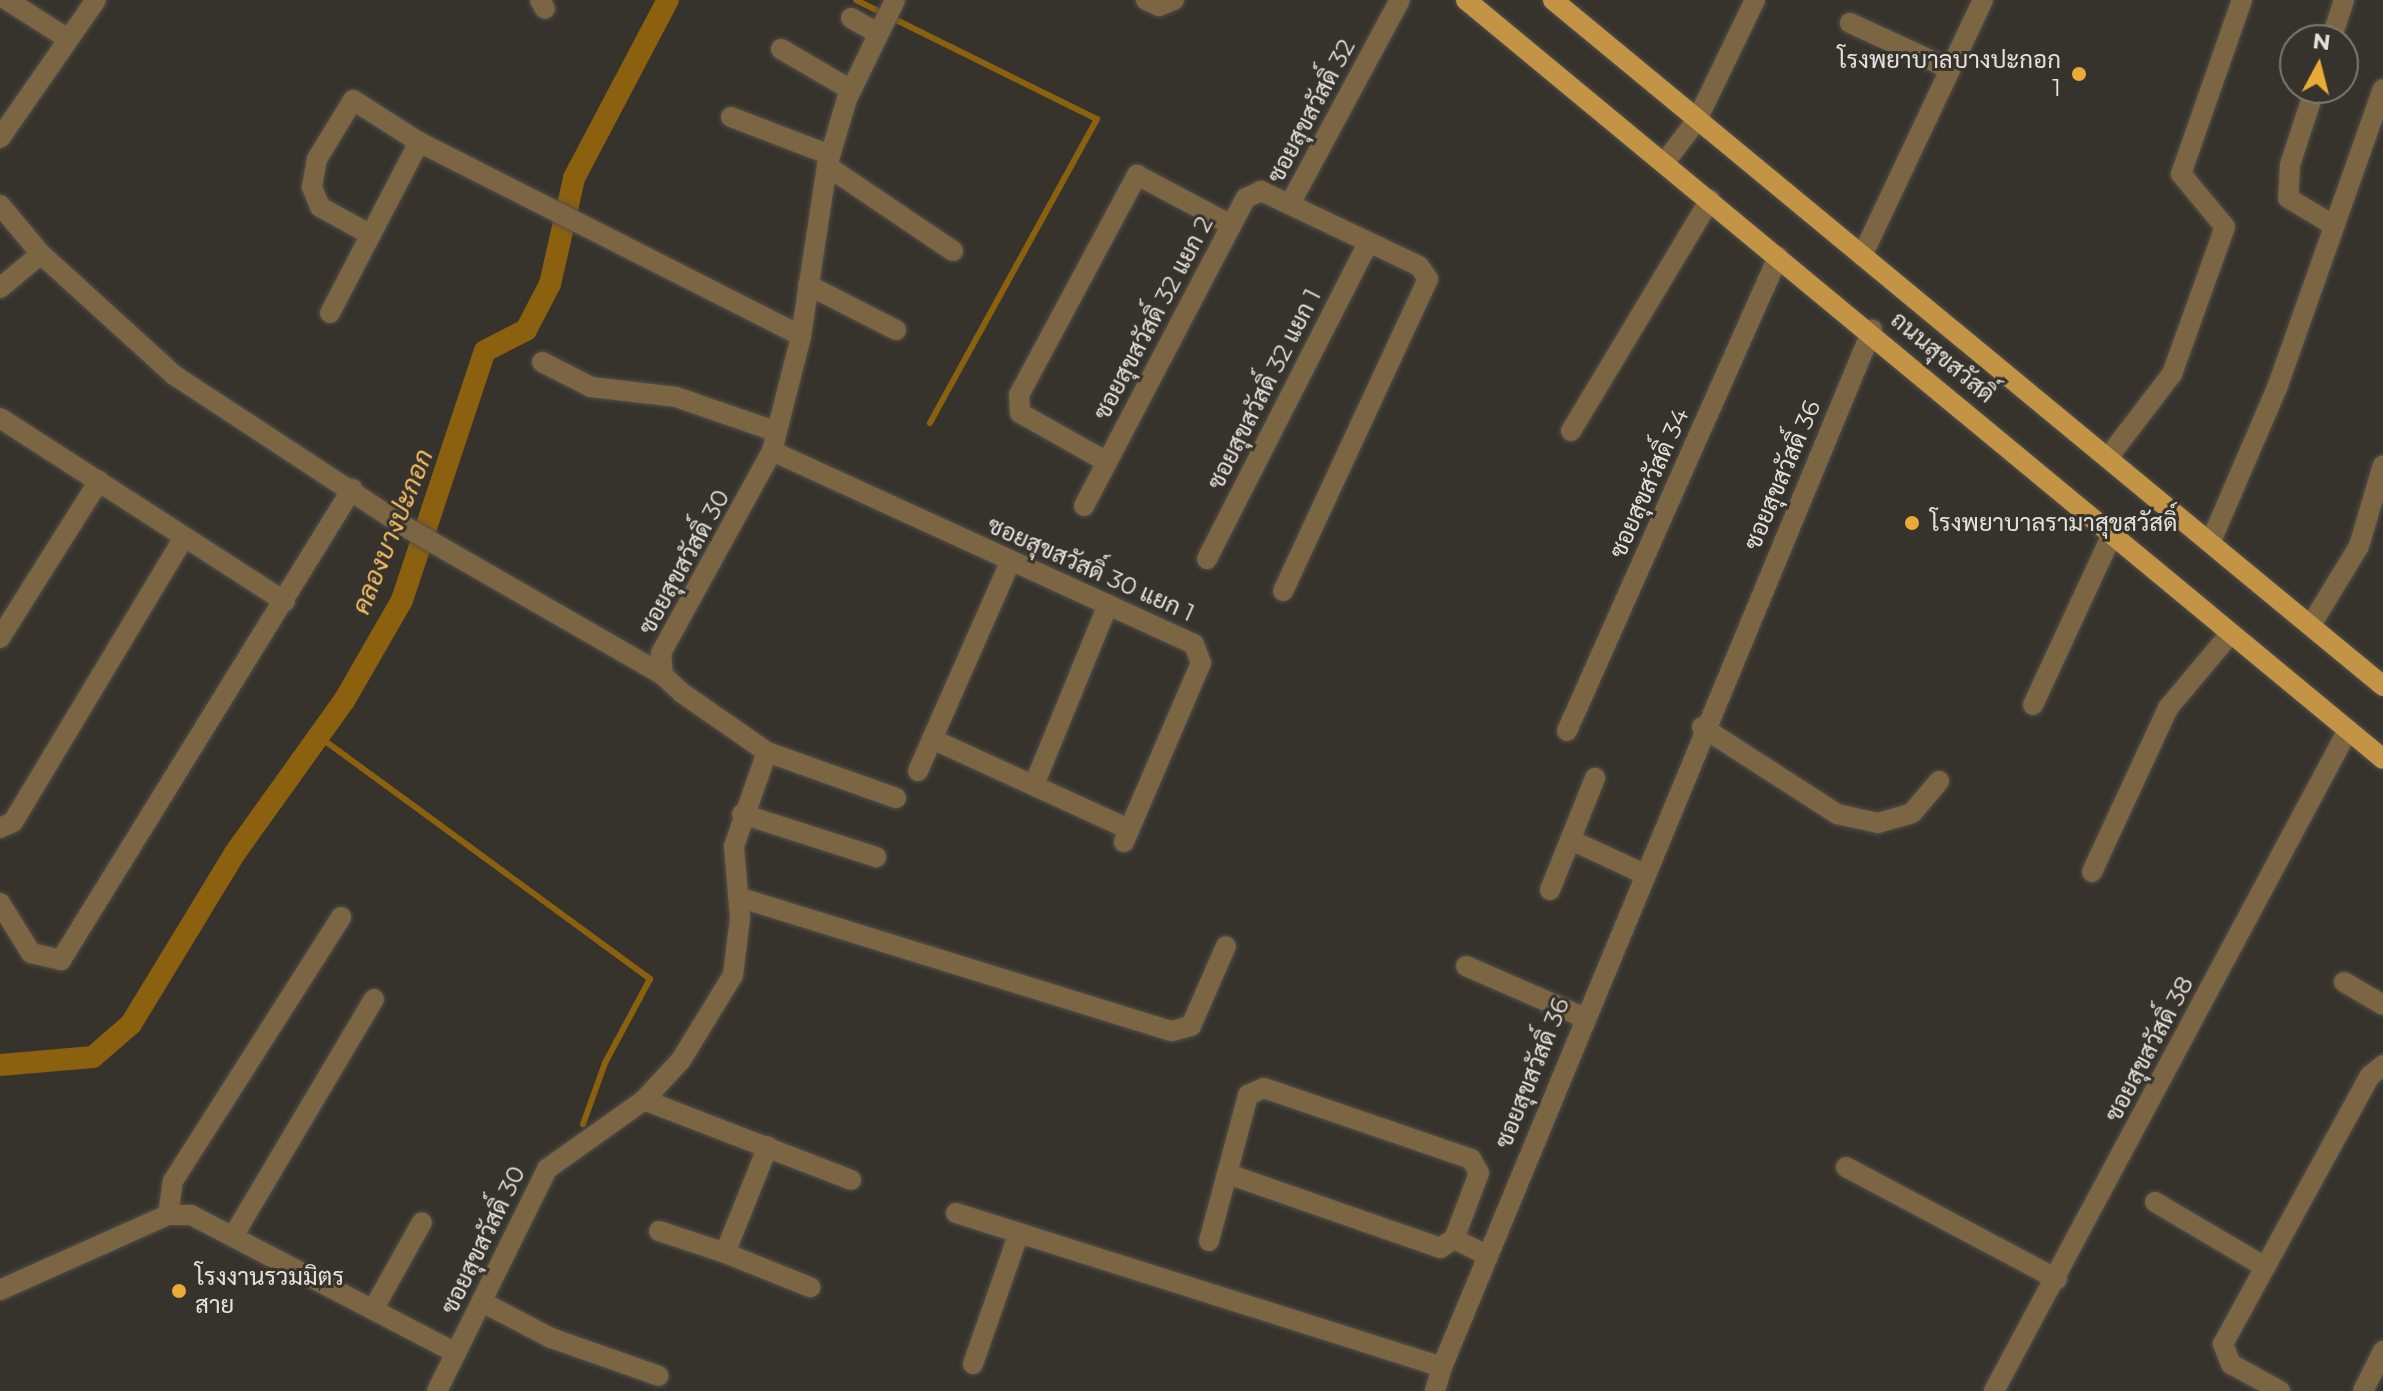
<!DOCTYPE html>
<meta charset="utf-8">
<style>
body{margin:0}
#map{position:relative;width:2383px;height:1391px;overflow:hidden;background:#36332d;font-family:Montserrat,Sarabun,sans-serif}
div>[style]{position:absolute}
[style*='--x']{left:calc(var(--x)*1px);top:calc(var(--y)*1px);width:calc(var(--w)*1px);rotate:calc(var(--a)*1deg)}
.stream>*{height:6px;margin:-3px;padding:0 3px;transform-origin:3px;border-radius:3px;background:#8b610f}
.canal>*{height:22px;margin:-11px;padding:0 11px;transform-origin:11px;border-radius:11px;background:#8b610f}
.roads{filter:drop-shadow(0 0 2px #524f49) drop-shadow(0 0 2px #524f49)}
.minor>*{height:20px;margin:-10px;padding:0 10px;transform-origin:10px;border-radius:10px;background:#7c6542}
.major>*{height:20px;margin:-10px;padding:0 10px;transform-origin:10px;border-radius:10px;background:#c39446}
.dots>*{width:22px;height:22px;translate:-50% -50%;box-sizing:border-box;border:4px solid #36332d;border-radius:50%}
span{translate:-50% -50%;white-space:nowrap;text-align:center;line-height:1.15;-webkit-text-stroke:6px #36332d;paint-order:stroke}
.poi-label{font-size:24px;color:#e4e1dd}
.right{translate:-100% -50%;text-align:right}
.left{translate:0 -50%;text-align:left}
.street-label{font-size:24px;color:#e4e1dd}
.water-label{font-size:26px;color:#f9c063;font-style:italic}
.north{position:absolute;left:2279px;top:24px;width:80px;height:80px;box-sizing:border-box;background:#36332d;border:2px solid #7c7973;border-radius:50%;rotate:7deg;font-size:22px;font-weight:700;line-height:32px;text-align:center;color:#e4e1dd}
.north::after{content:'';display:block;margin:auto;width:28px;height:36px;background:#e9aa38;clip-path:polygon(50% 0,100% 100%,50% 72%,0 100%)}
</style>
<div id="map">
<div class="stream">
<div style="--x:856;--y:0;--w:269;--a:26.3"></div>
<div style="--x:1097;--y:119;--w:347;--a:118.8"></div>
<div style="--x:321;--y:738;--w:408;--a:36.2"></div>
<div style="--x:650;--y:979;--w:95;--a:118.2"></div>
<div style="--x:605;--y:1063;--w:65;--a:109.8"></div>
</div>
<div class="canal">
<div style="--x:0;--y:1065;--w:93;--a:-4.9"></div>
<div style="--x:93;--y:1057;--w:50;--a:-41"></div>
<div style="--x:131;--y:1024;--w:200;--a:-58.7"></div>
<div style="--x:235;--y:853;--w:187;--a:-54.4"></div>
<div style="--x:344;--y:701;--w:116;--a:-60.1"></div>
<div style="--x:402;--y:600;--w:262;--a:-71.6"></div>
<div style="--x:485;--y:351;--w:46;--a:-27.1"></div>
<div style="--x:526;--y:330;--w:52;--a:-62.4"></div>
<div style="--x:550;--y:284;--w:109;--a:-77.2"></div>
<div style="--x:574;--y:178;--w:201;--a:-62.2"></div>
</div>
<div class="roads">
<div class="minor">
<div style="--x:7;--y:0;--w:69;--a:32.5"></div>
<div style="--x:540;--y:0;--w:10;--a:61"></div>
<div style="--x:1146;--y:0;--w:14;--a:25"></div>
<div style="--x:1159;--y:6;--w:16;--a:-22"></div>
<div style="--x:851;--y:18;--w:30;--a:30"></div>
<div style="--x:1850;--y:23;--w:110;--a:24.7"></div>
<div style="--x:2331;--y:40;--w:42;--a:-72"></div>
<div style="--x:781;--y:49;--w:81;--a:30.4"></div>
<div style="--x:2315;--y:88;--w:81;--a:108"></div>
<div style="--x:2290;--y:165;--w:33;--a:93"></div>
<div style="--x:2288;--y:198;--w:52;--a:31"></div>
<div style="--x:731;--y:117;--w:106;--a:21"></div>
<div style="--x:0;--y:138;--w:168;--a:-55.2"></div>
<div style="--x:1665;--y:162;--w:53;--a:-52.7"></div>
<div style="--x:1697;--y:120;--w:133;--a:-64.2"></div>
<div style="--x:827;--y:166;--w:152;--a:34"></div>
<div style="--x:1290;--y:204;--w:232;--a:-61.7"></div>
<div style="--x:0;--y:205;--w:64;--a:50.1"></div>
<div style="--x:41;--y:254;--w:180;--a:42.3"></div>
<div style="--x:174;--y:375;--w:275;--a:33.3"></div>
<div style="--x:404;--y:526;--w:299;--a:29.9"></div>
<div style="--x:371;--y:235;--w:58;--a:-151.2"></div>
<div style="--x:320;--y:207;--w:22;--a:-112"></div>
<div style="--x:312;--y:187;--w:28;--a:-80"></div>
<div style="--x:317;--y:159;--w:69;--a:-58.6"></div>
<div style="--x:353;--y:100;--w:78;--a:32.5"></div>
<div style="--x:419;--y:142;--w:428;--a:26.9"></div>
<div style="--x:1862;--y:256;--w:283;--a:-64.7"></div>
<div style="--x:808;--y:285;--w:99;--a:27.1"></div>
<div style="--x:0;--y:288;--w:53;--a:-39.7"></div>
<div style="--x:330;--y:313;--w:193;--a:-62.5"></div>
<div style="--x:542;--y:362;--w:55;--a:27"></div>
<div style="--x:591;--y:387;--w:86;--a:6.7"></div>
<div style="--x:676;--y:397;--w:105;--a:19"></div>
<div style="--x:0;--y:418;--w:339;--a:32.8"></div>
<div style="--x:1571;--y:431;--w:270;--a:-59"></div>
<div style="--x:772;--y:451;--w:464;--a:24.6"></div>
<div style="--x:1194;--y:644;--w:20;--a:70"></div>
<div style="--x:1201;--y:663;--w:195;--a:113.3"></div>
<div style="--x:2110;--y:455;--w:102;--a:-52.6"></div>
<div style="--x:2172;--y:374;--w:156;--a:-70.2"></div>
<div style="--x:2225;--y:227;--w:69;--a:-129.7"></div>
<div style="--x:2181;--y:174;--w:184;--a:-70.7"></div>
<div style="--x:1107;--y:462;--w:100;--a:-150.6"></div>
<div style="--x:1020;--y:413;--w:18;--a:-93"></div>
<div style="--x:1019;--y:395;--w:250;--a:-61.8"></div>
<div style="--x:1137;--y:175;--w:106;--a:28"></div>
<div style="--x:1084;--y:506;--w:348;--a:-62.3"></div>
<div style="--x:1246;--y:198;--w:17;--a:-25"></div>
<div style="--x:1261;--y:191;--w:175;--a:25.4"></div>
<div style="--x:1419;--y:266;--w:16;--a:55"></div>
<div style="--x:1428;--y:279;--w:344;--a:114.9"></div>
<div style="--x:2211;--y:541;--w:167;--a:-66.7"></div>
<div style="--x:2277;--y:388;--w:317;--a:-70.5"></div>
<div style="--x:1207;--y:559;--w:355;--a:-63"></div>
<div style="--x:2311;--y:625;--w:92;--a:-58.7"></div>
<div style="--x:2359;--y:546;--w:84;--a:-73.5"></div>
<div style="--x:0;--y:638;--w:186;--a:-57.8"></div>
<div style="--x:2033;--y:705;--w:187;--a:-65.1"></div>
<div style="--x:1702;--y:727;--w:161;--a:32.8"></div>
<div style="--x:1837;--y:814;--w:42;--a:12.4"></div>
<div style="--x:1878;--y:823;--w:35;--a:-16"></div>
<div style="--x:1912;--y:813;--w:42;--a:-49.8"></div>
<div style="--x:1567;--y:731;--w:519;--a:-66"></div>
<div style="--x:932;--y:739;--w:217;--a:24.6"></div>
<div style="--x:767;--y:752;--w:137;--a:19.6"></div>
<div style="--x:918;--y:771;--w:228;--a:-66.2"></div>
<div style="--x:1034;--y:785;--w:195;--a:-67.7"></div>
<div style="--x:742;--y:814;--w:141;--a:17.8"></div>
<div style="--x:0;--y:828;--w:14;--a:-25"></div>
<div style="--x:13;--y:822;--w:330;--a:-59"></div>
<div style="--x:1571;--y:840;--w:78;--a:24.9"></div>
<div style="--x:2092;--y:872;--w:181;--a:-65.1"></div>
<div style="--x:2168;--y:708;--w:97;--a:-50"></div>
<div style="--x:1550;--y:890;--w:121;--a:-68.1"></div>
<div style="--x:738;--y:897;--w:454;--a:17.2"></div>
<div style="--x:1172;--y:1031;--w:20;--a:-15"></div>
<div style="--x:1191;--y:1026;--w:87;--a:-66.4"></div>
<div style="--x:0;--y:903;--w:59;--a:58.2"></div>
<div style="--x:31;--y:953;--w:31;--a:13"></div>
<div style="--x:61;--y:960;--w:554;--a:-58.29"></div>
<div style="--x:1466;--y:966;--w:128;--a:23.6"></div>
<div style="--x:2344;--y:982;--w:45;--a:30.5"></div>
<div style="--x:644;--y:1100;--w:222;--a:21.1"></div>
<div style="--x:1846;--y:1167;--w:239;--a:28"></div>
<div style="--x:1228;--y:1174;--w:225;--a:19.2"></div>
<div style="--x:1440;--y:1248;--w:17;--a:-33"></div>
<div style="--x:2155;--y:1202;--w:128;--a:30.6"></div>
<div style="--x:956;--y:1213;--w:510;--a:17.58"></div>
<div style="--x:1442;--y:1367;--w:1123;--a:-67.48"></div>
<div style="--x:168;--y:1215;--w:34;--a:-82"></div>
<div style="--x:173;--y:1181;--w:313;--a:-57.5"></div>
<div style="--x:659;--y:1231;--w:70;--a:18.4"></div>
<div style="--x:725;--y:1253;--w:115;--a:-68.1"></div>
<div style="--x:235;--y:1233;--w:272;--a:-59.3"></div>
<div style="--x:1209;--y:1241;--w:151;--a:-75"></div>
<div style="--x:1248;--y:1095;--w:17;--a:-24"></div>
<div style="--x:1264;--y:1088;--w:219;--a:18.9"></div>
<div style="--x:1471;--y:1159;--w:16;--a:60"></div>
<div style="--x:1479;--y:1173;--w:71;--a:110.7"></div>
<div style="--x:1454;--y:1239;--w:37;--a:26"></div>
<div style="--x:725;--y:1253;--w:92;--a:21.8"></div>
<div style="--x:0;--y:1290;--w:184;--a:-24.1"></div>
<div style="--x:168;--y:1215;--w:23;--a:0"></div>
<div style="--x:191;--y:1215;--w:299;--a:27.5"></div>
<div style="--x:482;--y:1302;--w:78;--a:27.6"></div>
<div style="--x:551;--y:1338;--w:114;--a:19.4"></div>
<div style="--x:374;--y:1308;--w:98;--a:-60.8"></div>
<div style="--x:973;--y:1364;--w:139;--a:-70.7"></div>
<div style="--x:437;--y:1391;--w:248;--a:-63.6"></div>
<div style="--x:547;--y:1169;--w:119;--a:-35.4"></div>
<div style="--x:644;--y:1100;--w:54;--a:-47.2"></div>
<div style="--x:681;--y:1060;--w:100;--a:-58.5"></div>
<div style="--x:733;--y:975;--w:57;--a:-83"></div>
<div style="--x:740;--y:918;--w:72;--a:-94.8"></div>
<div style="--x:734;--y:846;--w:100;--a:-70.7"></div>
<div style="--x:767;--y:752;--w:103;--a:-145.2"></div>
<div style="--x:682;--y:693;--w:26;--a:-137"></div>
<div style="--x:663;--y:675;--w:22;--a:-95"></div>
<div style="--x:661;--y:653;--w:230;--a:-61.2"></div>
<div style="--x:772;--y:451;--w:119;--a:-75.8"></div>
<div style="--x:801;--y:336;--w:172;--a:-81.3"></div>
<div style="--x:827;--y:166;--w:70;--a:-73.4"></div>
<div style="--x:847;--y:99;--w:110;--a:-64.1"></div>
<div style="--x:1435;--y:1391;--w:25;--a:-74"></div>
<div style="--x:1994;--y:1391;--w:750;--a:-61.83"></div>
<div style="--x:2280;--y:1391;--w:56;--a:-151.1"></div>
<div style="--x:2231;--y:1364;--w:22;--a:-112"></div>
<div style="--x:2223;--y:1344;--w:306;--a:-61.3"></div>
<div style="--x:2370;--y:1076;--w:17;--a:-40"></div>
<div style="--x:2363;--y:1391;--w:45;--a:-63.4"></div>
</div>
<div class="major">
<div style="--x:1466;--y:0;--w:1190;--a:39.61"></div>
<div style="--x:1553;--y:0;--w:1077;--a:39.57"></div>
</div>
</div>
<div class="dots">
<div style="left:2079px;top:74px;background:#e9aa38"></div>
<div style="left:1912px;top:523px;background:#e9aa38"></div>
<div style="left:179px;top:1291px;background:#e9aa38"></div>
</div>
<div class="poi-label">
<span class="right" style="left:2061px;top:74px">โรงพยาบาลบางปะกอก<br>1</span>
<span class="left" style="left:1930px;top:523px">โรงพยาบาลรามาสุขสวัสดิ์</span>
<span class="left" style="left:195px;top:1291px">โรงงานรวมมิตร<br>สาย</span>
</div>
<div class="street-label">
<span style="left:1311px;top:111px;rotate:-62deg">ซอยสุขสวัสดิ์ 32</span>
<span style="left:1153px;top:318px;rotate:-62deg">ซอยสุขสวัสดิ์ 32 แยก 2</span>
<span style="left:1943px;top:357px;rotate:40deg">ถนนสุขสวัสดิ์</span>
<span style="left:1264px;top:389px;rotate:-63deg">ซอยสุขสวัสดิ์ 32 แยก 1</span>
<span style="left:1782px;top:475px;rotate:-67deg">ซอยสุขสวัสดิ์ 36</span>
<span style="left:1649px;top:483px;rotate:-66deg">ซอยสุขสวัสดิ์ 34</span>
<span style="left:684px;top:562px;rotate:-61deg">ซอยสุขสวัสดิ์ 30</span>
<span style="left:1091px;top:569px;rotate:24deg">ซอยสุขสวัสดิ์ 30 แยก 1</span>
<span style="left:2149px;top:1049px;rotate:-62deg">ซอยสุขสวัสดิ์ 38</span>
<span style="left:1532px;top:1073px;rotate:-68deg">ซอยสุขสวัสดิ์ 36</span>
<span style="left:483px;top:1240px;rotate:-64deg">ซอยสุขสวัสดิ์ 30</span>
</div>
<div class="water-label">
<span style="left:393px;top:532px;rotate:-68deg">คลองบางปะกอก</span>
</div>
<div class="north">N</div>
</div>
